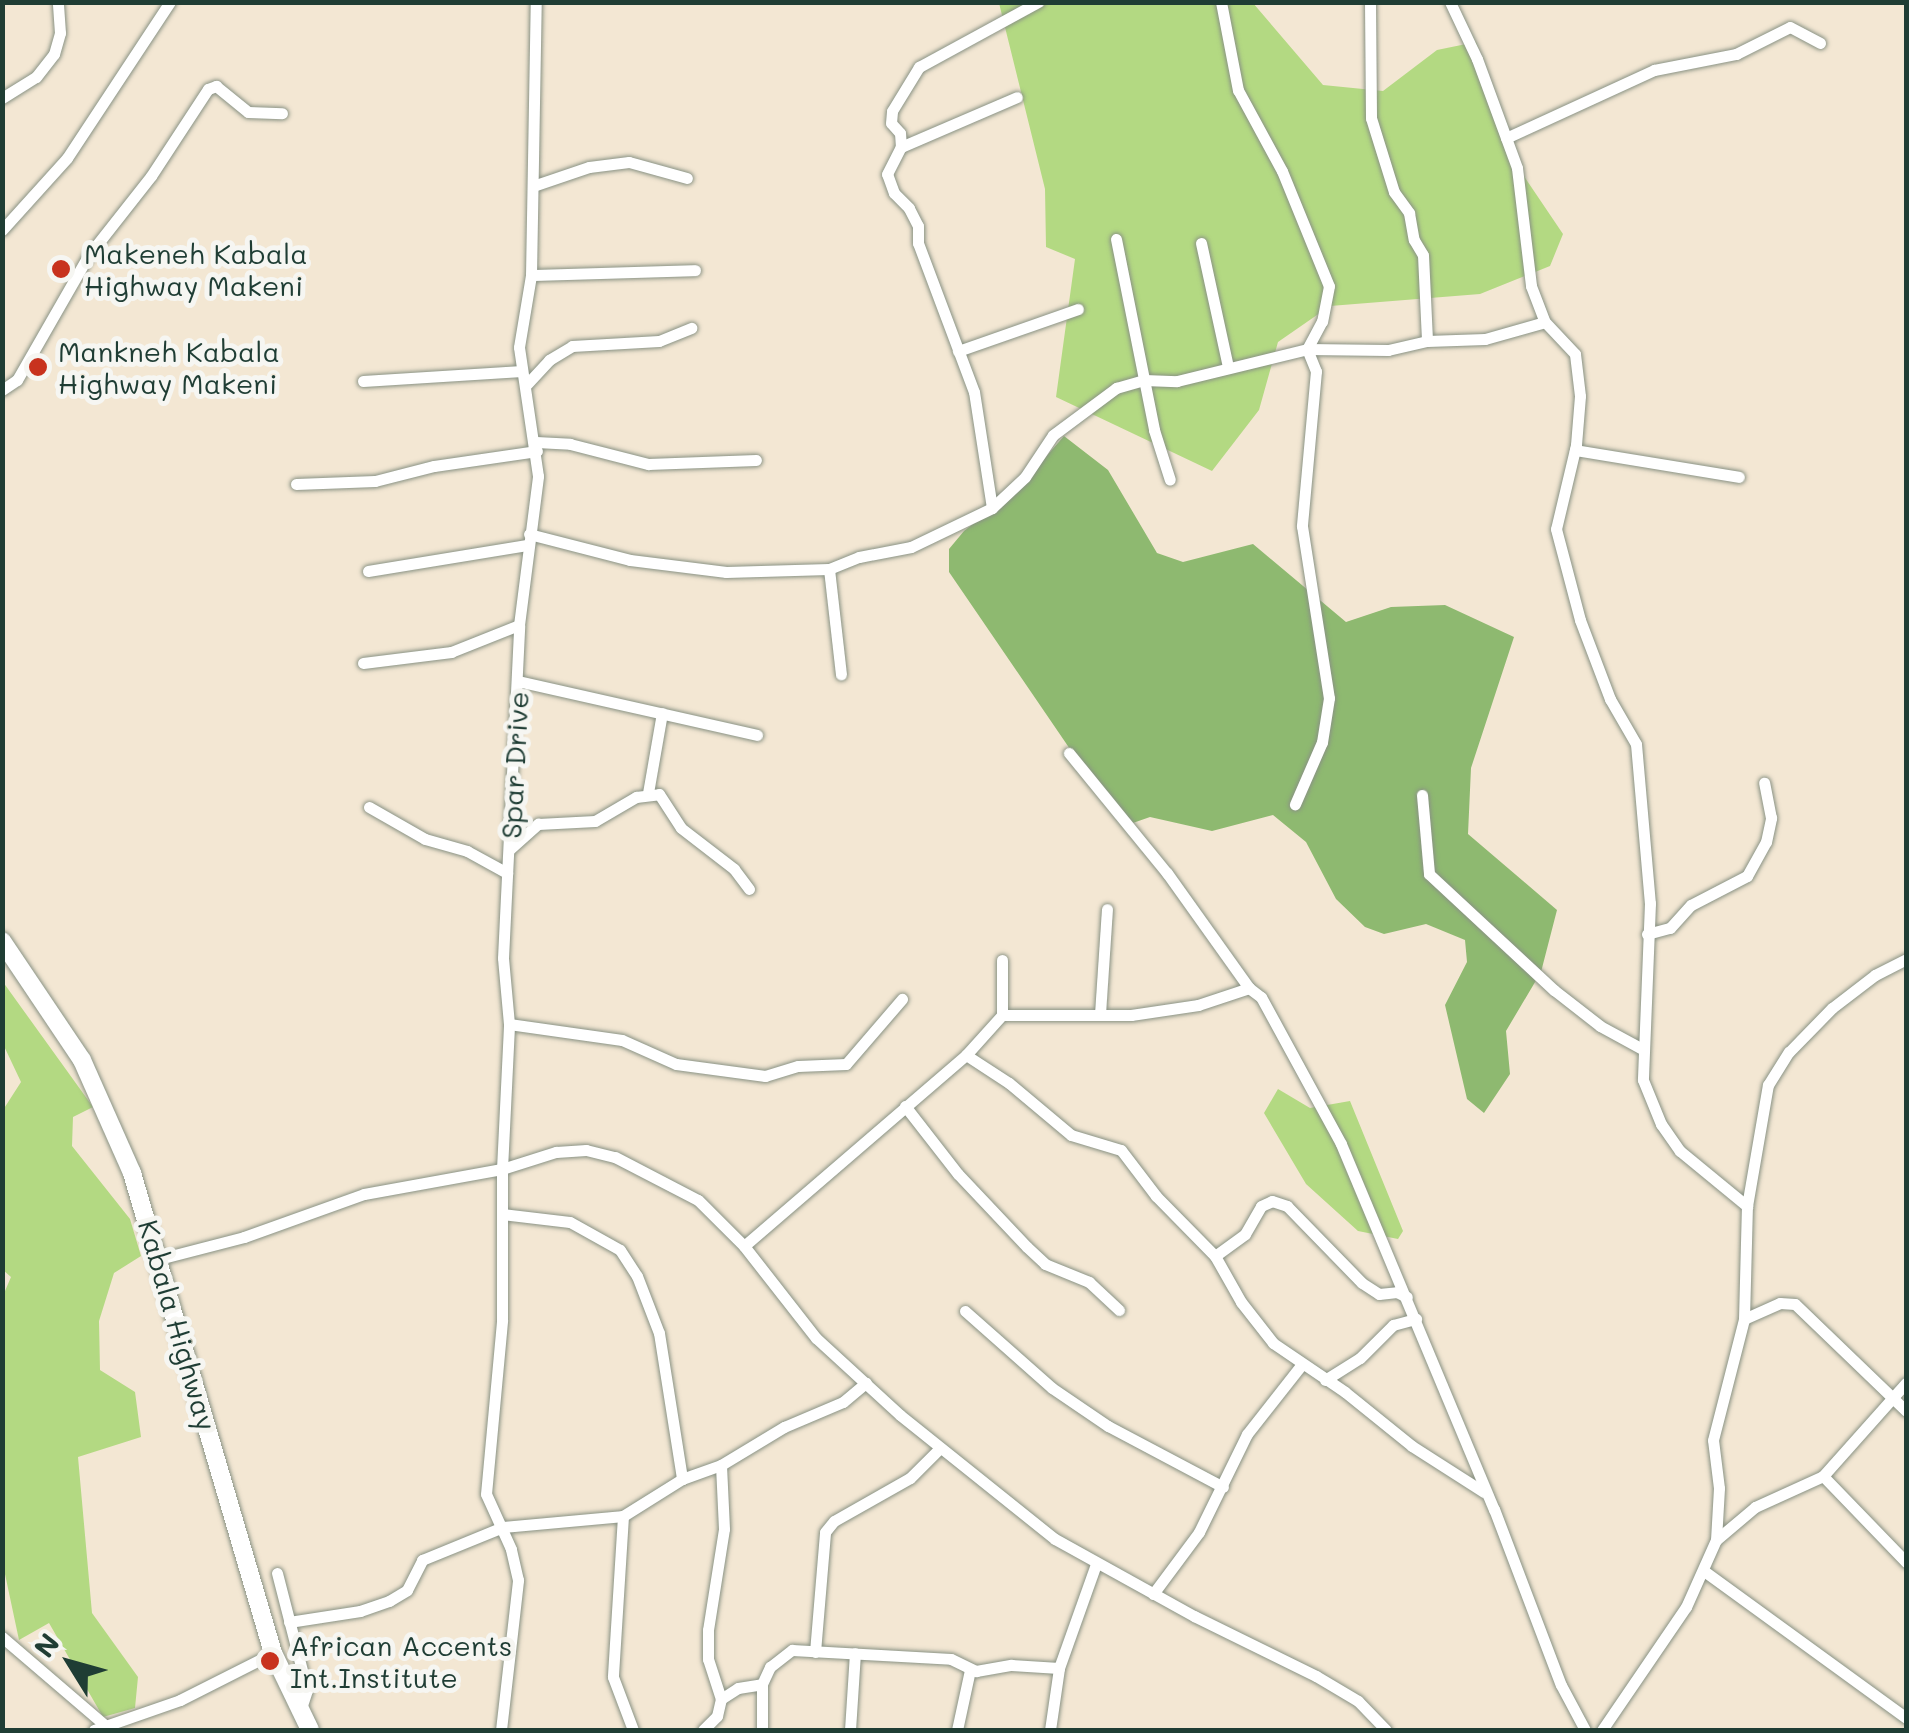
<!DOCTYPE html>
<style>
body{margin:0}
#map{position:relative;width:1909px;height:1733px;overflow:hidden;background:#f3e7d3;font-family:Mali,sans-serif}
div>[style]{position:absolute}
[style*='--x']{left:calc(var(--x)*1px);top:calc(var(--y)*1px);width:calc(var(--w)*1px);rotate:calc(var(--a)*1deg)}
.green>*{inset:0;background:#b3d982}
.forest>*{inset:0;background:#8eb970}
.roads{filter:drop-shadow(0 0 2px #899284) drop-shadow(0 0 2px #899284)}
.street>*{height:11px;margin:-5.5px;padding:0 5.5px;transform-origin:5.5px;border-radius:5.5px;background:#fff}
.primary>*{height:18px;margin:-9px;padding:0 9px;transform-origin:9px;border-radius:9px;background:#fff}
.dots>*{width:28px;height:28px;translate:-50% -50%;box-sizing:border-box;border:5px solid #f6f6f2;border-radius:50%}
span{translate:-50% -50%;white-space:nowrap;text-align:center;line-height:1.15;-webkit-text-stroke:10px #f6f6f2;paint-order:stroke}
.poi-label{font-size:28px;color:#1f3d34}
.left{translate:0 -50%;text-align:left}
.street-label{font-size:28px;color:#1f3d34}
.frame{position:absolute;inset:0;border:5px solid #1f3d34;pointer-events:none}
.north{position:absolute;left:20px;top:1613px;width:100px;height:100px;-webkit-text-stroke:8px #f6f6f2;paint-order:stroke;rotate:307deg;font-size:28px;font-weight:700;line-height:40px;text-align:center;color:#1f3d34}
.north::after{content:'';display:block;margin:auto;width:35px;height:45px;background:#1f3d34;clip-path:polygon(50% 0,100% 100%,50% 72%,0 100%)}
</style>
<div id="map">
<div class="green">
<div style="clip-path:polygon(999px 3px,1253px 3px,1323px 85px,1383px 91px,1437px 50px,1476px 42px,1517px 166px,1563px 234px,1550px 266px,1480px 294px,1330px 306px,1278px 342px,1259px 410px,1212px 471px,1056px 397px,1075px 259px,1046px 247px,1045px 189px)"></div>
<div style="clip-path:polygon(3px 982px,93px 1107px,73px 1117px,72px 1146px,130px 1219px,141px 1256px,114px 1273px,99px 1321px,100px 1370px,135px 1392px,141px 1437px,78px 1457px,92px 1613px,138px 1677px,135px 1708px,103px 1717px,49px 1623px,19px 1640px,2px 1560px,2px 1298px,11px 1277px,3px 1270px,3px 1110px,21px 1082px,3px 1044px)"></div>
<div style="clip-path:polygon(1278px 1089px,1310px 1108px,1350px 1101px,1403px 1231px,1398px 1239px,1358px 1231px,1306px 1184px,1264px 1113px)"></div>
</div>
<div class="forest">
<div style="clip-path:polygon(1064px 436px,1108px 470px,1157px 553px,1183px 562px,1253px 544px,1346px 622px,1391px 607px,1445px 605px,1514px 637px,1471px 768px,1468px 834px,1557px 910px,1541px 972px,1506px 1031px,1510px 1074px,1484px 1113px,1467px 1099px,1445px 1005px,1467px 962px,1465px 940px,1426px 924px,1384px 934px,1365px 927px,1336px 899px,1306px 842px,1273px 815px,1212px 831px,1150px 817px,1130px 824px,1113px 812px,949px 572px,949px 549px,964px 531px,1018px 489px)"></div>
</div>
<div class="roads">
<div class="street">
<div style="--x:1221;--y:2;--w:90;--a:79.1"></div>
<div style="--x:1238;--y:90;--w:92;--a:61.5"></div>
<div style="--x:1282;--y:171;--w:124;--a:67.8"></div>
<div style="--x:1329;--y:286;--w:36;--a:101"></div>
<div style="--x:1322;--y:321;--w:32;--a:118"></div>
<div style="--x:1307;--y:349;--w:24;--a:68"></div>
<div style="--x:1316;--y:371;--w:156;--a:95.2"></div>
<div style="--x:1302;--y:526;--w:174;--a:81.1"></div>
<div style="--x:1329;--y:698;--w:45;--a:99"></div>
<div style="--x:1322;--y:742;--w:68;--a:113.5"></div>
<div style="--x:1370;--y:2;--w:116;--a:89.5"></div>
<div style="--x:1371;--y:118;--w:77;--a:72.7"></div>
<div style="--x:1394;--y:192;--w:26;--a:54"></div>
<div style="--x:1409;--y:213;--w:27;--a:80"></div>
<div style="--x:1414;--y:240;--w:17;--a:59"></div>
<div style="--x:1423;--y:255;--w:86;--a:87.3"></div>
<div style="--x:1450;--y:2;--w:63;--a:64.7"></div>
<div style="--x:1477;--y:59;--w:116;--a:69.8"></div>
<div style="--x:1517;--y:168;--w:119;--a:83.2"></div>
<div style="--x:1531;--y:286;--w:39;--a:69"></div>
<div style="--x:1545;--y:322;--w:44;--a:46.8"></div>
<div style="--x:1575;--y:354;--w:42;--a:83.2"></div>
<div style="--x:1580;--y:396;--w:49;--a:94.7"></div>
<div style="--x:1576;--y:445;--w:86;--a:103.4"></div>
<div style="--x:1556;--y:529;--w:94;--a:75.2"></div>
<div style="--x:1580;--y:620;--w:85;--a:69.2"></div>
<div style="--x:1610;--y:699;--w:52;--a:60"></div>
<div style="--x:1636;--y:744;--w:160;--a:85"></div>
<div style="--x:1650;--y:903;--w:177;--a:92.3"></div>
<div style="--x:1643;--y:1080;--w:48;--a:67.8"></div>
<div style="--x:1661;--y:1124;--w:33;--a:55"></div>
<div style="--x:1680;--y:1151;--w:87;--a:39.4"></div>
<div style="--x:2;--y:98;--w:40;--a:-32"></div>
<div style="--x:36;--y:77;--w:29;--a:-52"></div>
<div style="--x:54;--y:54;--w:22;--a:-74"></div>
<div style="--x:60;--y:33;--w:31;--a:-94"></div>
<div style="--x:1506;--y:138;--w:163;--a:-24.7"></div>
<div style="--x:1654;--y:70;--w:84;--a:-11"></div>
<div style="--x:1736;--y:54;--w:60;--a:-26.6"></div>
<div style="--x:1790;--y:27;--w:34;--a:28"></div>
<div style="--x:901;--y:147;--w:126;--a:-23.3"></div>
<div style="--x:533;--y:186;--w:59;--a:-18.7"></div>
<div style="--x:589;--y:167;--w:40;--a:-7.1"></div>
<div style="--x:629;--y:162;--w:60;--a:15.4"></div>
<div style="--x:2;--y:230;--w:97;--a:-47.9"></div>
<div style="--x:67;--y:158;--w:187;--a:-56.6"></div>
<div style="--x:1116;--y:239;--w:195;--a:78.7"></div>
<div style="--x:1154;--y:430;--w:52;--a:72.3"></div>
<div style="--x:1201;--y:243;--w:127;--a:77.7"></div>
<div style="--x:531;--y:275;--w:164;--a:-1.7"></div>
<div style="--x:958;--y:351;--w:127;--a:-19.3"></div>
<div style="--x:363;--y:381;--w:159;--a:-3.6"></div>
<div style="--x:527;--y:384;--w:33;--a:-47"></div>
<div style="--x:549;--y:360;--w:27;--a:-31"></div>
<div style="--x:572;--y:346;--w:87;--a:-3.3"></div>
<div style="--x:659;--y:341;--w:35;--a:-22"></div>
<div style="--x:2;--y:390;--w:18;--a:-34"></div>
<div style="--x:17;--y:380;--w:143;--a:-60.2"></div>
<div style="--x:88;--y:256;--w:102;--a:-51.8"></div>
<div style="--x:151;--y:176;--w:104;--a:-56.8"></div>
<div style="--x:208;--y:89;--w:9;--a:-21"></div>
<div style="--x:216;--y:86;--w:41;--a:39.1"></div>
<div style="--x:248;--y:112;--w:34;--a:2"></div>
<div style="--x:536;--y:442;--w:34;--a:3"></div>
<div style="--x:570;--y:444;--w:81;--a:14.4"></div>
<div style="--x:648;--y:464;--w:108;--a:-2.1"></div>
<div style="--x:1575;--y:450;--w:166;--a:9.3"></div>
<div style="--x:296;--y:484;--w:79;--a:-2.2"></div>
<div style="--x:375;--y:481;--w:61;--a:-14.3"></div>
<div style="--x:434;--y:466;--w:104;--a:-8.3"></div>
<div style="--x:992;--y:508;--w:117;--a:-98.8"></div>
<div style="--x:974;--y:392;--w:159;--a:-110.6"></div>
<div style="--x:918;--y:243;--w:17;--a:-90"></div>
<div style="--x:918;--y:226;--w:20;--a:-117"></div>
<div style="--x:909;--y:208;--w:21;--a:-135"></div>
<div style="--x:894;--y:193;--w:20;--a:-110"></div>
<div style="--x:887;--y:174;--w:30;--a:-63"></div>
<div style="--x:901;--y:147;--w:14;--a:-94"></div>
<div style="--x:900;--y:133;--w:13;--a:-132"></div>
<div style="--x:891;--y:123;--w:12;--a:-85"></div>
<div style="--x:892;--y:111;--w:52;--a:-58.5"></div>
<div style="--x:919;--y:67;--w:136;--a:-28.6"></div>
<div style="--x:529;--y:534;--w:104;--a:14.4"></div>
<div style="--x:630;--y:560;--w:97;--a:7.1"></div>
<div style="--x:726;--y:572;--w:103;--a:-1.7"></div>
<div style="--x:829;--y:569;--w:32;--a:-22"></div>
<div style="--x:859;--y:557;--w:53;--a:-10.9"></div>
<div style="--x:911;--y:547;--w:90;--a:-25.7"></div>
<div style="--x:992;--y:508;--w:45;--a:-43.2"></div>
<div style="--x:1025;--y:477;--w:50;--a:-56.3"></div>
<div style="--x:1053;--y:435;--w:79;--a:-36.7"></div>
<div style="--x:1116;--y:388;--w:29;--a:-16"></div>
<div style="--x:1144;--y:380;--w:33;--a:2"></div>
<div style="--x:1177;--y:381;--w:134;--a:-13.8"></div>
<div style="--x:1307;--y:349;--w:81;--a:0.7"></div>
<div style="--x:1388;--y:350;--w:40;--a:-13"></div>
<div style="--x:1427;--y:341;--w:58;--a:-2"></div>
<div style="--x:1485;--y:339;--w:62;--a:-15.8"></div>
<div style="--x:829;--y:569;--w:106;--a:83.5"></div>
<div style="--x:368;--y:571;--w:161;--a:-9.3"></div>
<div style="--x:363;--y:663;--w:89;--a:-7.1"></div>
<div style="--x:451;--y:652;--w:73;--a:-21.7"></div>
<div style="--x:518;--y:681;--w:245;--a:12.7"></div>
<div style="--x:1069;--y:753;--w:155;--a:50.8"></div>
<div style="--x:1167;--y:873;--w:141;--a:54.5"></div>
<div style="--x:648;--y:793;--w:81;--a:-80.1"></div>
<div style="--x:1422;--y:795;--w:79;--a:84.9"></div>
<div style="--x:1429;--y:874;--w:171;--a:42.9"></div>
<div style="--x:1554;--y:990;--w:58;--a:38"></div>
<div style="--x:1600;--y:1026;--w:50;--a:28.6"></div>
<div style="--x:369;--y:807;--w:64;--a:29.7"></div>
<div style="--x:425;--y:839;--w:44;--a:15.9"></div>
<div style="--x:467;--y:851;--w:46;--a:28.8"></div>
<div style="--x:510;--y:849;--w:38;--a:-42"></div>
<div style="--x:538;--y:824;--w:57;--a:-3"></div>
<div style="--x:595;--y:821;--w:48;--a:-30.3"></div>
<div style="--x:636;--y:797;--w:23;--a:-7"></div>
<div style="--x:659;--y:794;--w:40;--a:57.1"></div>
<div style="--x:681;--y:828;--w:67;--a:37.7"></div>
<div style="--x:734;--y:869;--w:25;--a:53"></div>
<div style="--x:1647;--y:934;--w:24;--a:-15"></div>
<div style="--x:1670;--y:928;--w:31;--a:-48"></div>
<div style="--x:1691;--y:905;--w:63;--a:-27.4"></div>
<div style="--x:1747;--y:876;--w:39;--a:-61"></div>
<div style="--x:1766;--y:842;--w:25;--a:-78"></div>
<div style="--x:1771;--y:818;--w:36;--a:-101"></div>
<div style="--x:1002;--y:960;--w:55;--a:90"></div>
<div style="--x:1100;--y:1014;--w:105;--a:-86.2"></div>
<div style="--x:509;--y:1024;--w:114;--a:8.1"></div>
<div style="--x:622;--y:1040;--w:59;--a:24"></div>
<div style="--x:676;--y:1064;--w:90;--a:7.7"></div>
<div style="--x:765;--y:1076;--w:34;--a:-17"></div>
<div style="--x:798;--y:1066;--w:48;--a:-2.4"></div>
<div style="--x:846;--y:1064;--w:86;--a:-49.3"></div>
<div style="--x:966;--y:1055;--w:51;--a:33.1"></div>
<div style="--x:1009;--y:1083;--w:81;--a:40"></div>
<div style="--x:1071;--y:1135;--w:52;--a:16.7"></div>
<div style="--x:1121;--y:1150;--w:58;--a:52.7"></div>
<div style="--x:1156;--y:1196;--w:84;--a:45.5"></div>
<div style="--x:1215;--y:1256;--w:53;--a:60.5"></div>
<div style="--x:1241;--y:1302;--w:52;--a:52"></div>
<div style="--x:1273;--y:1343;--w:87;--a:34.2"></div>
<div style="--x:1345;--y:1392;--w:86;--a:38.9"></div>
<div style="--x:1412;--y:1446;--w:85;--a:32.6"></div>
<div style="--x:905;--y:1106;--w:86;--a:52.1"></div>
<div style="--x:958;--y:1174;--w:100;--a:46.6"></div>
<div style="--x:1027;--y:1247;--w:25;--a:43"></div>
<div style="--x:1045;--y:1264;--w:48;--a:22.2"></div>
<div style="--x:1089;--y:1282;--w:41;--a:43"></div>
<div style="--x:502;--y:1214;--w:68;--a:6.7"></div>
<div style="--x:570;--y:1222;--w:57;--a:29.2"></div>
<div style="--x:620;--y:1250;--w:31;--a:57"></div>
<div style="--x:637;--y:1276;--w:61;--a:68.9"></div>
<div style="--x:659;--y:1333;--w:148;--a:81"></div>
<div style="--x:744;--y:1246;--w:293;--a:-40.7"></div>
<div style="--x:966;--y:1055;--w:54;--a:-48"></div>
<div style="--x:1002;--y:1015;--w:129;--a:0"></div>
<div style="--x:1131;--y:1015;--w:68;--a:-8.5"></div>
<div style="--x:1198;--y:1005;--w:54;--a:-18.4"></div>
<div style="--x:1249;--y:988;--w:15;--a:37"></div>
<div style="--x:1261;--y:997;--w:167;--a:61.4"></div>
<div style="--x:1341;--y:1144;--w:396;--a:67.3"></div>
<div style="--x:1494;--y:1509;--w:188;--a:69.2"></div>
<div style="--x:1561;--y:1685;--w:51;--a:61.9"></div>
<div style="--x:1215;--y:1256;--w:37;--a:-36"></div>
<div style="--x:1245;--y:1234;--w:32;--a:-60"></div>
<div style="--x:1261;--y:1206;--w:12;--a:-24"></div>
<div style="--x:1272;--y:1201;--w:16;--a:18"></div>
<div style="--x:1287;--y:1206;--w:107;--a:45.8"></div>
<div style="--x:1362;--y:1283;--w:20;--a:33"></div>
<div style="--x:1379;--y:1294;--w:18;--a:-6"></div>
<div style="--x:1397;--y:1292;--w:11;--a:27"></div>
<div style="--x:159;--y:1259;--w:88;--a:-14.5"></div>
<div style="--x:244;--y:1237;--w:127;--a:-19.7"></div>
<div style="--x:364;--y:1194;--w:140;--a:-10.3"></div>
<div style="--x:502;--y:1169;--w:57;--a:-17.5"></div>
<div style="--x:556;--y:1152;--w:30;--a:-4"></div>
<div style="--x:586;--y:1150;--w:30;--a:14"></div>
<div style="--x:615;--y:1157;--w:93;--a:27.4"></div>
<div style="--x:698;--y:1200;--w:65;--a:45"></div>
<div style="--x:744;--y:1246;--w:117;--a:52"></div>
<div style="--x:816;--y:1338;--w:114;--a:42.5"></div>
<div style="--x:900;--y:1415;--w:198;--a:38.7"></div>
<div style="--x:1055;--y:1539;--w:159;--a:29"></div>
<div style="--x:1194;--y:1616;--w:136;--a:26.2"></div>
<div style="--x:1316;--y:1676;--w:49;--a:30.8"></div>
<div style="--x:1358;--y:1701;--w:40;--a:46"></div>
<div style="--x:965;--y:1311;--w:116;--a:41.5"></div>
<div style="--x:1052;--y:1388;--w:68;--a:34.2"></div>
<div style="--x:1108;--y:1426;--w:130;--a:27.9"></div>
<div style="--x:1744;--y:1319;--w:39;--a:-24"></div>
<div style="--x:1780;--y:1303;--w:15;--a:4"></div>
<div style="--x:1795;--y:1304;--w:154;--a:43.9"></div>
<div style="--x:1325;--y:1380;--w:41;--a:-32.2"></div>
<div style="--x:1360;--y:1358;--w:47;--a:-45"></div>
<div style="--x:1393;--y:1325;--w:24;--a:-15"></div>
<div style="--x:1823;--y:1476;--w:120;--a:46"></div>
<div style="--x:623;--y:1516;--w:70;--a:-32.1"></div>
<div style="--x:682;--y:1479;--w:41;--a:-19.7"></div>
<div style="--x:721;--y:1465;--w:74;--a:-31.1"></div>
<div style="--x:784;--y:1427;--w:64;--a:-23"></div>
<div style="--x:843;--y:1402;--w:30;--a:-40"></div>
<div style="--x:623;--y:1516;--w:161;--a:93.6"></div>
<div style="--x:613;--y:1677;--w:57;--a:69.3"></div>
<div style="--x:1716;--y:1540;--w:51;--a:-40.2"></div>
<div style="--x:1755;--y:1507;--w:75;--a:-24.5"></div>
<div style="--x:1823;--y:1476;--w:125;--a:-48.3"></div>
<div style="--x:1704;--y:1571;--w:250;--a:36"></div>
<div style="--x:277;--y:1573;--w:121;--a:75.6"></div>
<div style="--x:307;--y:1690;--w:22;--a:108"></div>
<div style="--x:1153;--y:1594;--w:77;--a:-53.4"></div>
<div style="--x:1199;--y:1532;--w:109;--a:-63.9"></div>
<div style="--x:1247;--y:1434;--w:89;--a:-51.8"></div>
<div style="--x:289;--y:1622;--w:72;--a:-8.8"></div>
<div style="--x:360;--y:1611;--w:31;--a:-19"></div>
<div style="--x:389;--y:1601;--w:21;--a:-31"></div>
<div style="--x:407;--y:1590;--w:34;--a:-63"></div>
<div style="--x:422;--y:1560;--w:87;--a:-22.2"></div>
<div style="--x:503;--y:1527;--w:121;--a:-5.2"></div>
<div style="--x:2;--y:1637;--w:137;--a:40.6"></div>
<div style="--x:815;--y:1652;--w:120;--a:-85.2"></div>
<div style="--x:825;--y:1532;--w:14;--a:-51"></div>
<div style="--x:834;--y:1521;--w:87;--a:-29.5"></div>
<div style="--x:910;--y:1478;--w:42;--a:-45"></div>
<div style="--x:721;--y:1699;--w:42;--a:-108"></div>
<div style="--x:708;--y:1659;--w:29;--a:-90"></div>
<div style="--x:708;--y:1630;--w:102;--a:-81"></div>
<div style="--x:724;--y:1529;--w:64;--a:-92.7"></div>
<div style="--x:94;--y:1730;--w:91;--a:-19.2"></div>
<div style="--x:180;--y:1700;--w:104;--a:-26.8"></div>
<div style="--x:501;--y:1730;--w:151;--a:-83.5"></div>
<div style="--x:518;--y:1580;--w:32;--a:-103"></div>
<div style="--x:511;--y:1549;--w:60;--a:-114.4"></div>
<div style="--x:486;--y:1494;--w:175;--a:-84.7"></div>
<div style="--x:502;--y:1320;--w:151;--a:-90"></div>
<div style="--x:502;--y:1169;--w:145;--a:-87.2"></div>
<div style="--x:509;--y:1024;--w:66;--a:-95.2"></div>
<div style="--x:503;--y:958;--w:333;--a:-87.2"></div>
<div style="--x:519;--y:625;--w:150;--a:-82.7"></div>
<div style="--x:538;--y:476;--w:130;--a:-98.4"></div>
<div style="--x:519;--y:347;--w:73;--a:-80.5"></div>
<div style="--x:531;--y:275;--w:273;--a:-89"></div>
<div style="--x:703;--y:1730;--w:20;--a:-45"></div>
<div style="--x:717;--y:1716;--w:17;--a:-77"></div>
<div style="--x:721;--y:1699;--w:20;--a:-33"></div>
<div style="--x:738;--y:1688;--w:24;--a:-9"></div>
<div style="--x:762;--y:1684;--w:19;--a:-65"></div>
<div style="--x:770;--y:1667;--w:28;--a:-38"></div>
<div style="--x:792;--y:1650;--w:159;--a:3.2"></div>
<div style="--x:951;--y:1659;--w:28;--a:26"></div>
<div style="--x:976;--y:1671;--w:36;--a:-10"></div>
<div style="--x:1011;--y:1665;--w:48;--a:3.6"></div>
<div style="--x:762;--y:1730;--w:46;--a:-90"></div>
<div style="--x:850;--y:1730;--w:77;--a:-86.3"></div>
<div style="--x:957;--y:1730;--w:61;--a:-77.8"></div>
<div style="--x:1050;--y:1730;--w:63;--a:-81.7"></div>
<div style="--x:1059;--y:1668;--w:110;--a:-70.4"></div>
<div style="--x:1602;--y:1730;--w:149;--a:-55.7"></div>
<div style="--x:1686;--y:1607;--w:73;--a:-65.9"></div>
<div style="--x:1716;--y:1540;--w:52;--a:-86.7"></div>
<div style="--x:1719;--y:1488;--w:48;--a:-97.1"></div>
<div style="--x:1713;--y:1440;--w:125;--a:-75.6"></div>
<div style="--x:1744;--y:1319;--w:113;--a:-88.5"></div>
<div style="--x:1747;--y:1206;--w:123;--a:-80.2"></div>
<div style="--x:1768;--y:1085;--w:39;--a:-58"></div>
<div style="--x:1789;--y:1052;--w:62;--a:-45.7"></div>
<div style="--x:1832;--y:1008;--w:54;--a:-37.5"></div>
<div style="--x:1875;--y:975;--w:35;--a:-27"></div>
</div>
<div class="primary">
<div style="--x:2;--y:941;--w:143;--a:56.1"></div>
<div style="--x:82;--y:1060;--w:124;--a:66.1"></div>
<div style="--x:132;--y:1173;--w:500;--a:73.63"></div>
<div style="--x:273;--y:1653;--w:85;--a:64.3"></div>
</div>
</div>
<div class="dots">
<div style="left:61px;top:269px;background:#c8321e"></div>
<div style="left:38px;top:367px;background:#c8321e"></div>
<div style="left:270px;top:1661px;background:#c8321e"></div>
</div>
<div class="poi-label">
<span class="left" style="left:84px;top:269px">Makeneh Kabala<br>Highway Makeni</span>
<span class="left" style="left:58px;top:367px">Mankneh Kabala<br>Highway Makeni</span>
<span class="left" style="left:290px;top:1661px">African Accents<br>Int.Institute</span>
</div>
<div class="street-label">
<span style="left:514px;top:765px;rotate:-87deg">Spar Drive</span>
<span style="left:178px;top:1325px;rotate:74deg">Kabala Highway</span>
</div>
<div class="frame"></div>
<div class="north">N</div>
</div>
